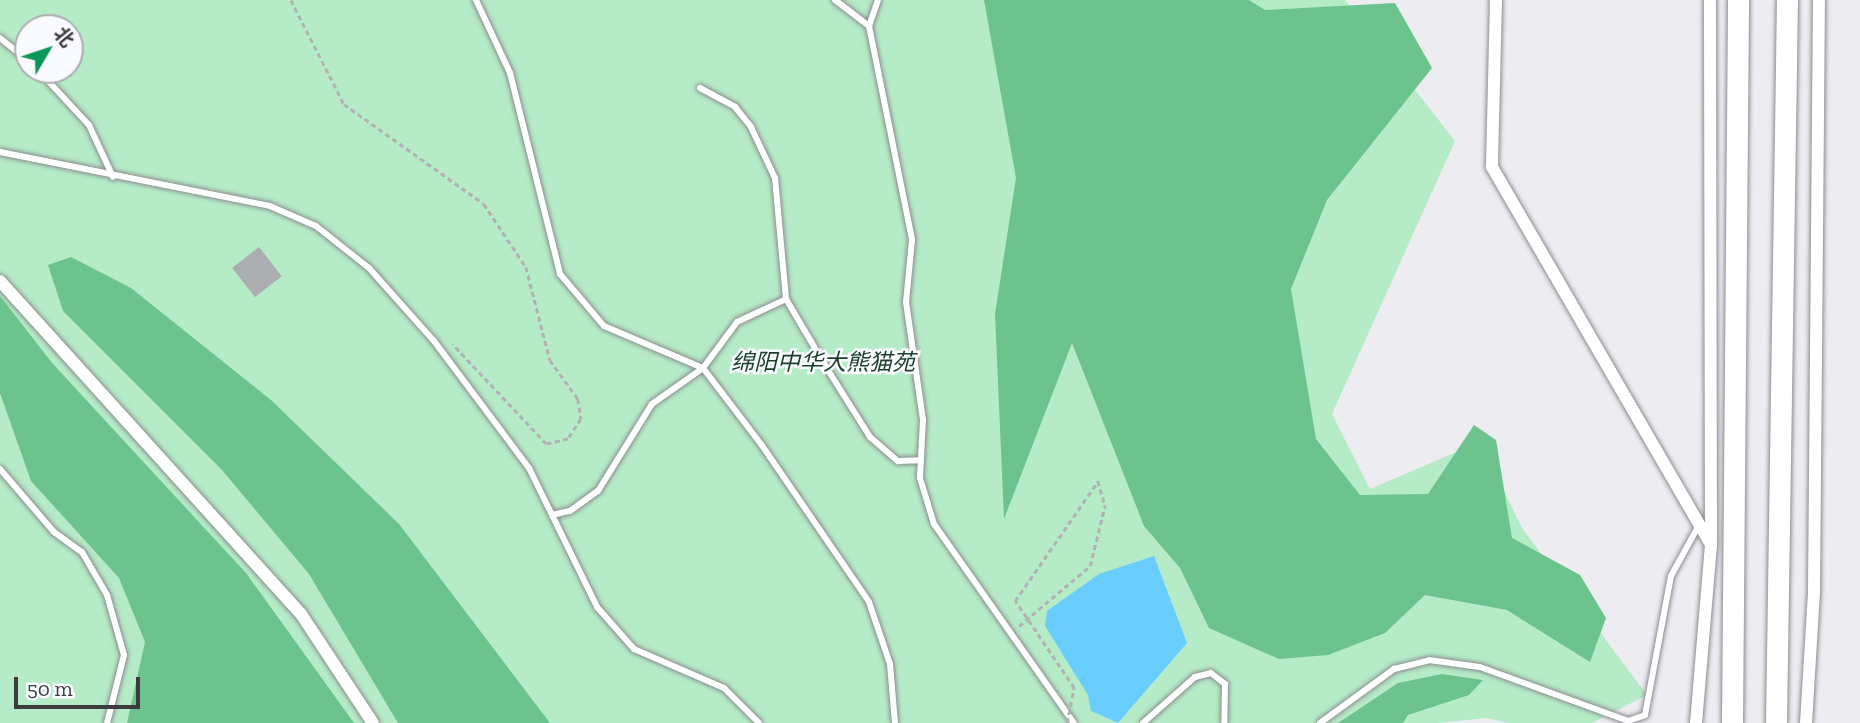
<!DOCTYPE html>
<meta charset="utf-8">
<style>
body{margin:0}
#map{position:relative;width:1860px;height:723px;overflow:hidden;background:#ececf1;font-family:"Zilla Slab","Noto Sans SC",serif}
div>[style]{position:absolute}
[style*='--x']{left:calc(var(--x)*1px);top:calc(var(--y)*1px);width:calc(var(--w)*1px);rotate:calc(var(--a)*1deg)}
.green>*{inset:0;background:#b5ebc6}
.forest>*{inset:0;background:#6dc38d}
.water>*{inset:0;background:#69cefe}
.building>*{inset:0;background:#acadb1;transform-origin:0 0}
.path>*{height:2.5px;margin-top:-1.25px;transform-origin:0;background:repeating-linear-gradient(90deg,#b2b2b6 0 5px,transparent 0 8.5px)}
.roads{filter:drop-shadow(0 0 2px #8c8c91) drop-shadow(0 0 2px #8c8c91)}
.service>*{height:6px;margin:-3px;padding:0 3px;transform-origin:3px;border-radius:3px;background:#fff}
.minor>*{height:12px;margin:-6px;padding:0 6px;transform-origin:6px;border-radius:6px;background:#fff}
.primary>*{height:21px;margin:-10.5px;padding:0 10.5px;transform-origin:10.5px;border-radius:10.5px;background:#fff}
.path-bridge>*{height:2.5px;margin-top:-1.25px;transform-origin:0;background:repeating-linear-gradient(90deg,#b2b2b6 0 5px,transparent 0 8.5px)}
span{translate:-50% -50%;white-space:nowrap;text-align:center;line-height:1.15;-webkit-text-stroke:5px #f9faff;paint-order:stroke}
.park-label{font-size:23px;color:#1a3f28;font-style:italic}
.north{position:absolute;left:14px;top:14px;width:70px;height:70px;box-sizing:border-box;background:#f9faff;border:2px solid #adaeb1;border-radius:50%;rotate:51deg;font-size:19px;font-weight:700;line-height:28px;text-align:center;color:#3b3b3d}
.north::after{content:'';display:block;margin:auto;width:24px;height:32px;background:#0a9656;clip-path:polygon(50% 0,100% 100%,50% 72%,0 100%)}
.scale{position:absolute;left:14px;top:677px;width:126px;height:32px;box-sizing:border-box;border:4px solid #3b3b3d;border-top:0;padding-left:9px;font-size:21px;line-height:24px;white-space:nowrap;color:#3b3b3d;-webkit-text-stroke:5px #f9faff;paint-order:stroke}
</style>
<div id="map">
<div class="green">
<div style="clip-path:polygon(evenodd,0 0,1345px 0,1455px 141px,1332px 414px,1370px 489px,1480px 442px,1522px 528px,1647px 695px,1592px 723px,1508px 723px,1487px 718px,1436px 723px,0 723px,0 0,28px 28px,70px 28px,70px 70px,28px 70px,28px 28px)"></div>
</div>
<div class="forest">
<div style="clip-path:polygon(984px 0,1249px 0,1265px 10px,1395px 3px,1432px 68px,1327px 200px,1291px 289px,1316px 439px,1360px 495px,1428px 494px,1474px 425px,1496px 440px,1512px 538px,1580px 575px,1606px 618px,1590px 662px,1507px 610px,1425px 595px,1385px 633px,1328px 655px,1279px 659px,1209px 628px,1180px 568px,1144px 526px,1072px 343px,1004px 519px,995px 314px,1016px 178px)"></div>
<div style="clip-path:polygon(71px 257px,131px 288px,271px 400px,399px 524px,550px 723px,398px 723px,309px 574px,222px 470px,63px 311px,48px 265px)"></div>
<div style="clip-path:polygon(0 296px,53px 364px,246px 573px,354px 723px,127px 723px,145px 642px,119px 578px,31px 481px,0 393px)"></div>
<div style="clip-path:polygon(1442px 674px,1483px 680px,1469px 695px,1408px 715px,1403px 723px,1338px 723px,1398px 683px)"></div>
</div>
<div class="water">
<div style="clip-path:polygon(1154px 556px,1187px 643px,1118px 723px,1091px 711px,1088px 695px,1045px 626px,1047px 611px,1099px 574px)"></div>
</div>
<div class="building">
<div style="left:259px;top:247px;width:37px;height:34px;rotate:52deg"></div>
</div>
<div class="path">
<div style="--x:291;--y:0;--w:117;--a:63"></div>
<div style="--x:344;--y:104;--w:172;--a:35.5"></div>
<div style="--x:484;--y:204;--w:76;--a:56.3"></div>
<div style="--x:526;--y:267;--w:96;--a:75.5"></div>
<div style="--x:550;--y:360;--w:48;--a:54.3"></div>
<div style="--x:578;--y:399;--w:20;--a:81"></div>
<div style="--x:581;--y:419;--w:24;--a:123"></div>
<div style="--x:568;--y:439;--w:23;--a:167"></div>
<div style="--x:546;--y:444;--w:137;--a:-133.2"></div>
<div style="--x:1019;--y:626;--w:93;--a:-40.2"></div>
<div style="--x:1090;--y:566;--w:63;--a:-76.2"></div>
</div>
<div class="roads">
<div class="service">
<div style="--x:476;--y:0;--w:81;--a:65"></div>
<div style="--x:510;--y:73;--w:207;--a:76"></div>
<div style="--x:560;--y:274;--w:68;--a:49.8"></div>
<div style="--x:604;--y:326;--w:108;--a:23"></div>
<div style="--x:703;--y:368;--w:96;--a:52.7"></div>
<div style="--x:761;--y:444;--w:191;--a:55.6"></div>
<div style="--x:869;--y:602;--w:65;--a:71.3"></div>
<div style="--x:890;--y:664;--w:59;--a:85.2"></div>
<div style="--x:835;--y:0;--w:43;--a:37.4"></div>
<div style="--x:878;--y:0;--w:28;--a:109"></div>
<div style="--x:869;--y:26;--w:218;--a:78.6"></div>
<div style="--x:912;--y:240;--w:62;--a:95.5"></div>
<div style="--x:906;--y:302;--w:119;--a:81.8"></div>
<div style="--x:923;--y:420;--w:58;--a:93"></div>
<div style="--x:920;--y:478;--w:48;--a:73.1"></div>
<div style="--x:934;--y:524;--w:243;--a:54.9"></div>
<div style="--x:0;--y:38;--w:36;--a:39"></div>
<div style="--x:38;--y:70;--w:75;--a:47.2"></div>
<div style="--x:89;--y:125;--w:57;--a:65.2"></div>
<div style="--x:700;--y:88;--w:40;--a:28"></div>
<div style="--x:735;--y:107;--w:26;--a:51"></div>
<div style="--x:751;--y:127;--w:56;--a:64.8"></div>
<div style="--x:775;--y:178;--w:121;--a:84.8"></div>
<div style="--x:786;--y:299;--w:79;--a:59.5"></div>
<div style="--x:826;--y:367;--w:83;--a:57.8"></div>
<div style="--x:870;--y:437;--w:37;--a:41"></div>
<div style="--x:898;--y:461;--w:23;--a:-2"></div>
<div style="--x:0;--y:152;--w:275;--a:11.3"></div>
<div style="--x:270;--y:206;--w:50;--a:23.5"></div>
<div style="--x:316;--y:226;--w:68;--a:38.4"></div>
<div style="--x:369;--y:268;--w:98;--a:48.3"></div>
<div style="--x:434;--y:341;--w:159;--a:53.2"></div>
<div style="--x:529;--y:468;--w:155;--a:63.9"></div>
<div style="--x:597;--y:607;--w:56;--a:48.6"></div>
<div style="--x:634;--y:649;--w:98;--a:23.4"></div>
<div style="--x:724;--y:688;--w:49;--a:45"></div>
<div style="--x:0;--y:469;--w:83;--a:49.4"></div>
<div style="--x:54;--y:532;--w:34;--a:36"></div>
<div style="--x:82;--y:552;--w:50;--a:59.8"></div>
<div style="--x:107;--y:595;--w:62;--a:74.2"></div>
<div style="--x:124;--y:655;--w:70;--a:104"></div>
<div style="--x:552;--y:515;--w:18;--a:-13"></div>
<div style="--x:570;--y:511;--w:34;--a:-36"></div>
<div style="--x:598;--y:491;--w:102;--a:-58.2"></div>
<div style="--x:652;--y:404;--w:62;--a:-35.2"></div>
<div style="--x:703;--y:368;--w:57;--a:-53.5"></div>
<div style="--x:737;--y:322;--w:54;--a:-25.1"></div>
<div style="--x:1143;--y:723;--w:69;--a:-41.5"></div>
<div style="--x:1195;--y:677;--w:16;--a:-14"></div>
<div style="--x:1211;--y:673;--w:18;--a:38"></div>
<div style="--x:1225;--y:684;--w:39;--a:91"></div>
<div style="--x:1320;--y:723;--w:92;--a:-36.1"></div>
<div style="--x:1394;--y:669;--w:36;--a:-14"></div>
<div style="--x:1429;--y:660;--w:51;--a:7.8"></div>
<div style="--x:1480;--y:667;--w:158;--a:20"></div>
<div style="--x:1628;--y:721;--w:18;--a:-19"></div>
<div style="--x:1645;--y:715;--w:141;--a:-79.4"></div>
<div style="--x:1671;--y:576;--w:58;--a:-61.2"></div>
</div>
<div class="minor">
<div style="--x:1496;--y:0;--w:167;--a:91.4"></div>
<div style="--x:1492;--y:167;--w:435;--a:59.9"></div>
<div style="--x:0;--y:281;--w:449;--a:47.9"></div>
<div style="--x:301;--y:614;--w:131;--a:56.6"></div>
<div style="--x:1696;--y:723;--w:179;--a:-85.2"></div>
<div style="--x:1711;--y:545;--w:545;--a:-90.11"></div>
<div style="--x:1806;--y:723;--w:131;--a:-86.5"></div>
<div style="--x:1814;--y:592;--w:592;--a:-89.52"></div>
</div>
<div class="primary">
<div style="--x:1732;--y:723;--w:723;--a:-89.52"></div>
<div style="--x:1776;--y:723;--w:723;--a:-89.13"></div>
</div>
</div>
<div class="path-bridge">
<div style="--x:1067;--y:723;--w:36;--a:-79"></div>
<div style="--x:1074;--y:688;--w:105;--a:-124.1"></div>
<div style="--x:1015;--y:601;--w:146;--a:-55.3"></div>
<div style="--x:1098;--y:481;--w:25;--a:74"></div>
</div>
<div class="park-label">
<span style="left:823px;top:362px">绵阳中华大熊猫苑</span>
</div>
<div class="north">北</div>
<div class="scale">50 m</div>
</div>
